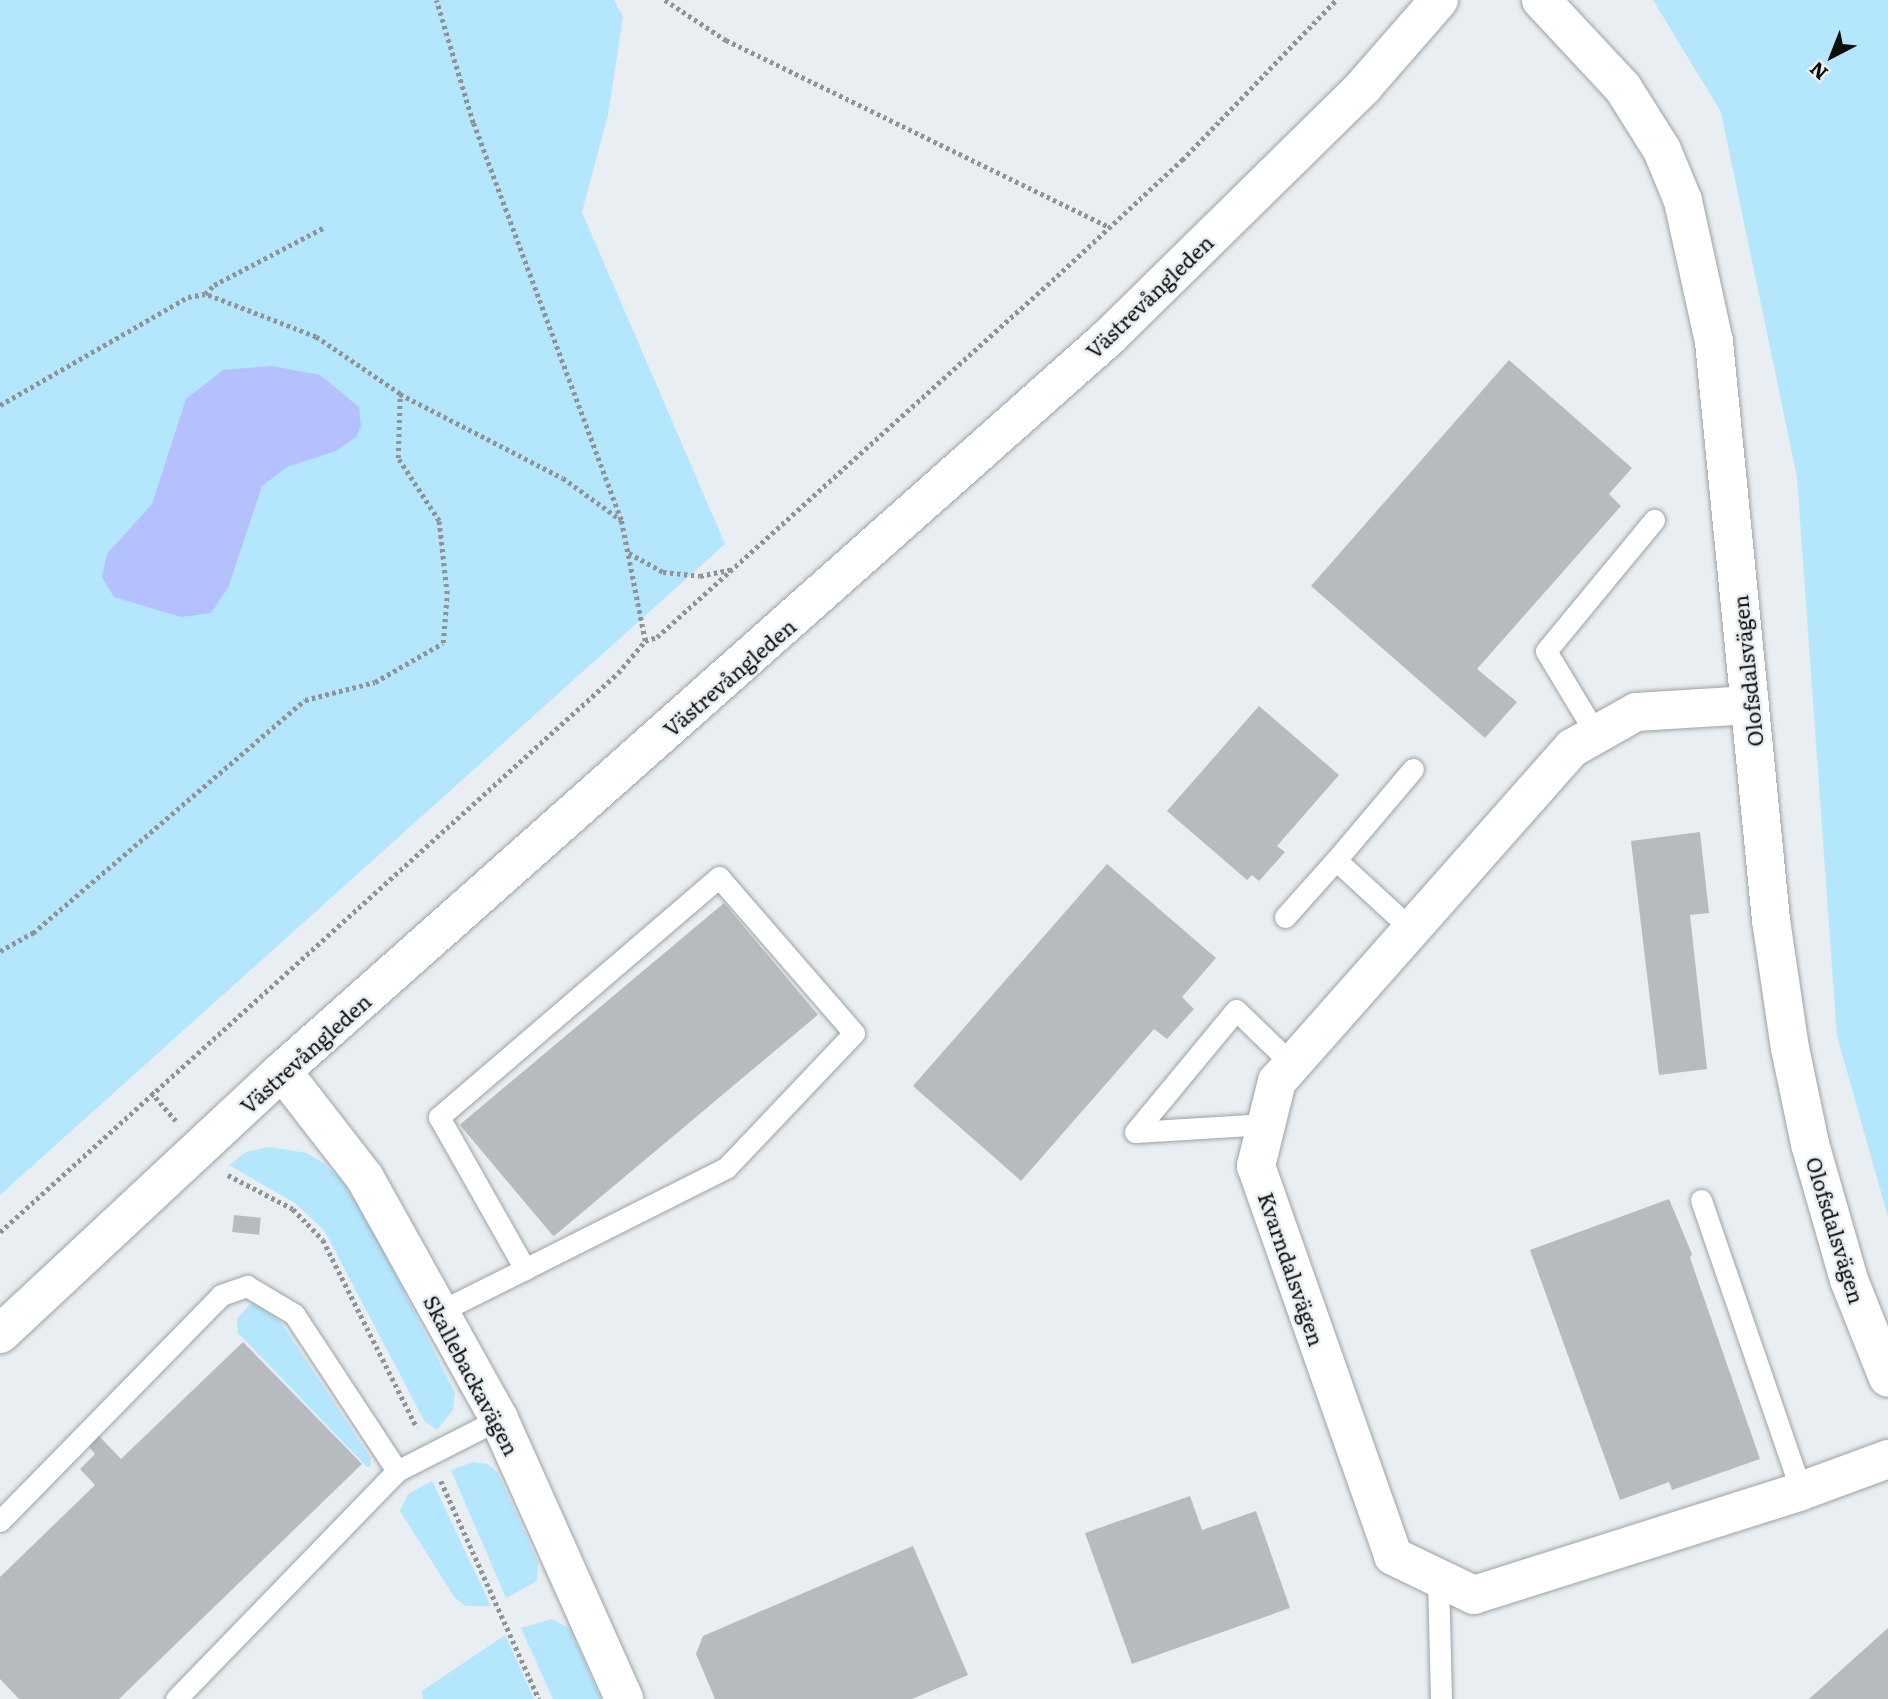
<!DOCTYPE html>
<meta charset="utf-8">
<style>
body{margin:0}
#map{position:relative;width:1888px;height:1699px;overflow:hidden;background:#e8eef1;font-family:Literata,serif}
div>[style]{position:absolute}
[style*='--x']{left:calc(var(--x)*1px);top:calc(var(--y)*1px);width:calc(var(--w)*1px);rotate:calc(var(--a)*1deg)}
.green>*{inset:0;background:#b4e6fd}
.water>*{inset:0;background:#b4c1fe}
.building>*{inset:0;background:#b7bbbf;transform-origin:0 0}
.path>*{height:4.5px;margin-top:-2.25px;transform-origin:0;background:repeating-linear-gradient(90deg,#8f9395 0 3.5px,transparent 0 7px)}
.roads{filter:drop-shadow(0 0 2px #9da2a5) drop-shadow(0 0 2px #9da2a5)}
.lane>*{height:21px;margin:-10.5px;padding:0 10.5px;transform-origin:10.5px;border-radius:10.5px;background:#fff}
.street>*{height:38px;margin:-19px;padding:0 19px;transform-origin:19px;border-radius:19px;background:#fff}
.secondary>*{height:38px;margin:-19px;padding:0 19px;transform-origin:19px;border-radius:19px;background:#fff}
span{translate:-50% -50%;white-space:nowrap;text-align:center;line-height:1.15;-webkit-text-stroke:5px #e8eef1;paint-order:stroke}
.street-label{font-size:21px;color:#0c0e0e}
.north{position:absolute;left:1797px;top:21px;width:70px;height:70px;-webkit-text-stroke:5px #e8eef1;paint-order:stroke;rotate:222deg;font-size:19px;font-weight:700;line-height:28px;text-align:center;color:#0c0e0e}
.north::after{content:'';display:block;margin:auto;width:24px;height:32px;background:#0c0e0e;clip-path:polygon(50% 0,100% 100%,50% 72%,0 100%)}
</style>
<div id="map">
<div class="green">
<div style="clip-path:polygon(0 0,614px 0,623px 17px,608px 115px,582px 212px,725px 544px,0 1195px)"></div>
<div style="clip-path:polygon(1653px 0,1888px 0,1888px 1217px,1837px 1036px,1797px 477px,1721px 112px)"></div>
<div style="clip-path:polygon(269px 1147px,307px 1153px,323px 1163px,343px 1182px,371px 1226px,455px 1393px,453px 1410px,437px 1430px,425px 1422px,324px 1230px,295px 1203px,229px 1165px,246px 1152px)"></div>
<div style="clip-path:polygon(252px 1302px,280px 1321px,370px 1457px,371px 1466px,367px 1467px,238px 1333px,237px 1319px)"></div>
<div style="clip-path:polygon(473px 1462px,488px 1464px,498px 1473px,538px 1562px,537px 1581px,506px 1598px,451px 1470px)"></div>
<div style="clip-path:polygon(432px 1481px,491px 1606px,466px 1606px,455px 1598px,400px 1511px,408px 1494px)"></div>
<div style="clip-path:polygon(552px 1619px,570px 1629px,601px 1699px,553px 1699px,521px 1628px)"></div>
<div style="clip-path:polygon(505px 1635px,534px 1699px,423px 1699px,422px 1691px)"></div>
</div>
<div class="water">
<div style="clip-path:polygon(272px 366px,320px 375px,359px 407px,361px 427px,356px 437px,336px 451px,287px 467px,262px 486px,228px 588px,211px 613px,181px 617px,114px 597px,102px 577px,107px 554px,152px 504px,186px 399px,223px 370px)"></div>
</div>
<div class="building">
<div style="clip-path:polygon(1509px 360px,1632px 468px,1609px 494px,1621px 506px,1477px 669px,1517px 702px,1485px 738px,1311px 586px)"></div>
<div style="clip-path:polygon(1259px 706px,1339px 775px,1277px 846px,1285px 852px,1259px 881px,1252px 875px,1247px 880px,1167px 811px)"></div>
<div style="clip-path:polygon(1700px 832px,1709px 913px,1690px 915px,1707px 1069px,1659px 1075px,1631px 841px)"></div>
<div style="clip-path:polygon(1107px 864px,1216px 958px,1182px 997px,1194px 1009px,1167px 1039px,1154px 1029px,1021px 1181px,913px 1086px)"></div>
<div style="left:724px;top:903px;width:146px;height:345px;rotate:50deg"></div>
<div style="clip-path:polygon(1669px 1199px,1692px 1254px,1690px 1258px,1760px 1459px,1672px 1490px,1669px 1482px,1620px 1500px,1530px 1250px)"></div>
<div style="left:234px;top:1215px;width:27px;height:17px;rotate:6deg"></div>
<div style="clip-path:polygon(243px 1342px,362px 1464px,119px 1699px,19px 1699px,0 1679px,0 1577px,95px 1485px,80px 1469px,95px 1454px,87px 1444px,97px 1434px,121px 1459px)"></div>
<div style="clip-path:polygon(1190px 1496px,1202px 1530px,1256px 1511px,1290px 1608px,1132px 1664px,1085px 1533px)"></div>
<div style="clip-path:polygon(913px 1546px,968px 1675px,912px 1699px,715px 1699px,696px 1654px,703px 1636px)"></div>
<div style="clip-path:polygon(1888px 1628px,1888px 1699px,1809px 1699px)"></div>
</div>
<div class="path">
<div style="--x:665;--y:0;--w:73;--a:33.3"></div>
<div style="--x:726;--y:40;--w:426;--a:26"></div>
<div style="--x:400;--y:394;--w:183;--a:27.3"></div>
<div style="--x:563;--y:478;--w:72;--a:35.9"></div>
<div style="--x:0;--y:405;--w:217;--a:-29.9"></div>
<div style="--x:188;--y:297;--w:17;--a:-10"></div>
<div style="--x:205;--y:294;--w:13;--a:-45"></div>
<div style="--x:214;--y:285;--w:123;--a:-27.6"></div>
<div style="--x:629;--y:553;--w:39;--a:29"></div>
<div style="--x:663;--y:572;--w:37;--a:6"></div>
<div style="--x:700;--y:576;--w:33;--a:-12"></div>
<div style="--x:645;--y:641;--w:13;--a:-18"></div>
<div style="--x:657;--y:637;--w:539;--a:-42.07"></div>
<div style="--x:1057;--y:276;--w:171;--a:-42.9"></div>
<div style="--x:1182;--y:160;--w:222;--a:-46.1"></div>
<div style="--x:0;--y:951;--w:38;--a:-29"></div>
<div style="--x:33;--y:933;--w:358;--a:-40.6"></div>
<div style="--x:305;--y:700;--w:72;--a:-14.4"></div>
<div style="--x:375;--y:682;--w:78;--a:-29.8"></div>
<div style="--x:443;--y:643;--w:49;--a:-85.3"></div>
<div style="--x:447;--y:594;--w:73;--a:-96.3"></div>
<div style="--x:439;--y:521;--w:75;--a:-123.1"></div>
<div style="--x:398;--y:458;--w:64;--a:-88.2"></div>
<div style="--x:400;--y:394;--w:102;--a:-145.8"></div>
<div style="--x:316;--y:337;--w:119;--a:-158.8"></div>
<div style="--x:151;--y:1092;--w:38;--a:49"></div>
<div style="--x:228;--y:1175;--w:73;--a:27.6"></div>
<div style="--x:293;--y:1209;--w:43;--a:45.9"></div>
<div style="--x:323;--y:1240;--w:210;--a:63.4"></div>
<div style="--x:0;--y:1232;--w:833;--a:-42.13"></div>
<div style="--x:618;--y:673;--w:42;--a:-49.8"></div>
<div style="--x:645;--y:641;--w:123;--a:-101.2"></div>
<div style="--x:621;--y:520;--w:424;--a:-110.4"></div>
<div style="--x:473;--y:123;--w:128;--a:-106.7"></div>
<div style="--x:441;--y:1481;--w:239;--a:65.8"></div>
</div>
<div class="roads">
<div class="lane">
<div style="--x:1596;--y:734;--w:97;--a:-121.1"></div>
<div style="--x:1546;--y:651;--w:170;--a:-50.5"></div>
<div style="--x:1336;--y:860;--w:119;--a:-49.8"></div>
<div style="--x:1285;--y:917;--w:76;--a:-48.2"></div>
<div style="--x:1336;--y:860;--w:102;--a:42.6"></div>
<div style="--x:1266;--y:1124;--w:131;--a:176.5"></div>
<div style="--x:1135;--y:1132;--w:158;--a:-50.4"></div>
<div style="--x:1236;--y:1010;--w:78;--a:44"></div>
<div style="--x:1701;--y:1200;--w:308;--a:71"></div>
<div style="--x:439;--y:1312;--w:96;--a:-26.6"></div>
<div style="--x:525;--y:1269;--w:225;--a:-26.7"></div>
<div style="--x:726;--y:1168;--w:186;--a:-46.5"></div>
<div style="--x:854;--y:1033;--w:206;--a:-130.9"></div>
<div style="--x:719;--y:877;--w:369;--a:139.4"></div>
<div style="--x:439;--y:1117;--w:175;--a:60.5"></div>
<div style="--x:0;--y:1521;--w:316;--a:-45.6"></div>
<div style="--x:221;--y:1295;--w:28;--a:-19"></div>
<div style="--x:247;--y:1286;--w:55;--a:30.8"></div>
<div style="--x:294;--y:1314;--w:188;--a:56.7"></div>
<div style="--x:1438;--y:1577;--w:122;--a:88.6"></div>
<div style="--x:176;--y:1699;--w:318;--a:-45.9"></div>
<div style="--x:397;--y:1471;--w:114;--a:-27"></div>
</div>
<div class="street">
<div style="--x:1750;--y:705;--w:114;--a:176.5"></div>
<div style="--x:1636;--y:712;--w:73;--a:150.6"></div>
<div style="--x:1572;--y:748;--w:445;--a:131.5"></div>
<div style="--x:1277;--y:1081;--w:88;--a:103.9"></div>
<div style="--x:1256;--y:1166;--w:413;--a:70.6"></div>
<div style="--x:1393;--y:1556;--w:90;--a:25.7"></div>
<div style="--x:1474;--y:1595;--w:343;--a:-17.6"></div>
<div style="--x:1801;--y:1491;--w:93;--a:-20.2"></div>
<div style="--x:282;--y:1071;--w:135;--a:52.2"></div>
<div style="--x:365;--y:1178;--w:276;--a:60.9"></div>
<div style="--x:499;--y:1419;--w:307;--a:65.9"></div>
</div>
<div class="secondary">
<div style="--x:1541;--y:0;--w:120;--a:47"></div>
<div style="--x:1623;--y:88;--w:73;--a:57.8"></div>
<div style="--x:1662;--y:150;--w:55;--a:67.6"></div>
<div style="--x:1683;--y:201;--w:144;--a:77.6"></div>
<div style="--x:1714;--y:342;--w:581;--a:84.37"></div>
<div style="--x:1771;--y:920;--w:129;--a:81.6"></div>
<div style="--x:1790;--y:1048;--w:98;--a:78.2"></div>
<div style="--x:1810;--y:1144;--w:141;--a:74"></div>
<div style="--x:1849;--y:1280;--w:105;--a:68.3"></div>
<div style="--x:0;--y:1334;--w:386;--a:-43"></div>
<div style="--x:282;--y:1071;--w:1106;--a:-41.59"></div>
<div style="--x:1109;--y:337;--w:358;--a:-44.5"></div>
<div style="--x:1364;--y:86;--w:114;--a:-48.9"></div>
</div>
</div>
<div class="street-label">
<span style="left:1149px;top:296px;rotate:-44deg">Västrevångleden</span>
<span style="left:1747px;top:671px;rotate:-96deg">Olofsdalsvägen</span>
<span style="left:729px;top:677px;rotate:-41deg">Västrevångleden</span>
<span style="left:305px;top:1053px;rotate:-42deg">Västrevångleden</span>
<span style="left:1836px;top:1230px;rotate:73deg">Olofsdalsvägen</span>
<span style="left:1292px;top:1269px;rotate:71deg">Kvarndalsvägen</span>
<span style="left:472px;top:1375px;rotate:62deg">Skallebackavägen</span>
</div>
<div class="north">N</div>
</div>
